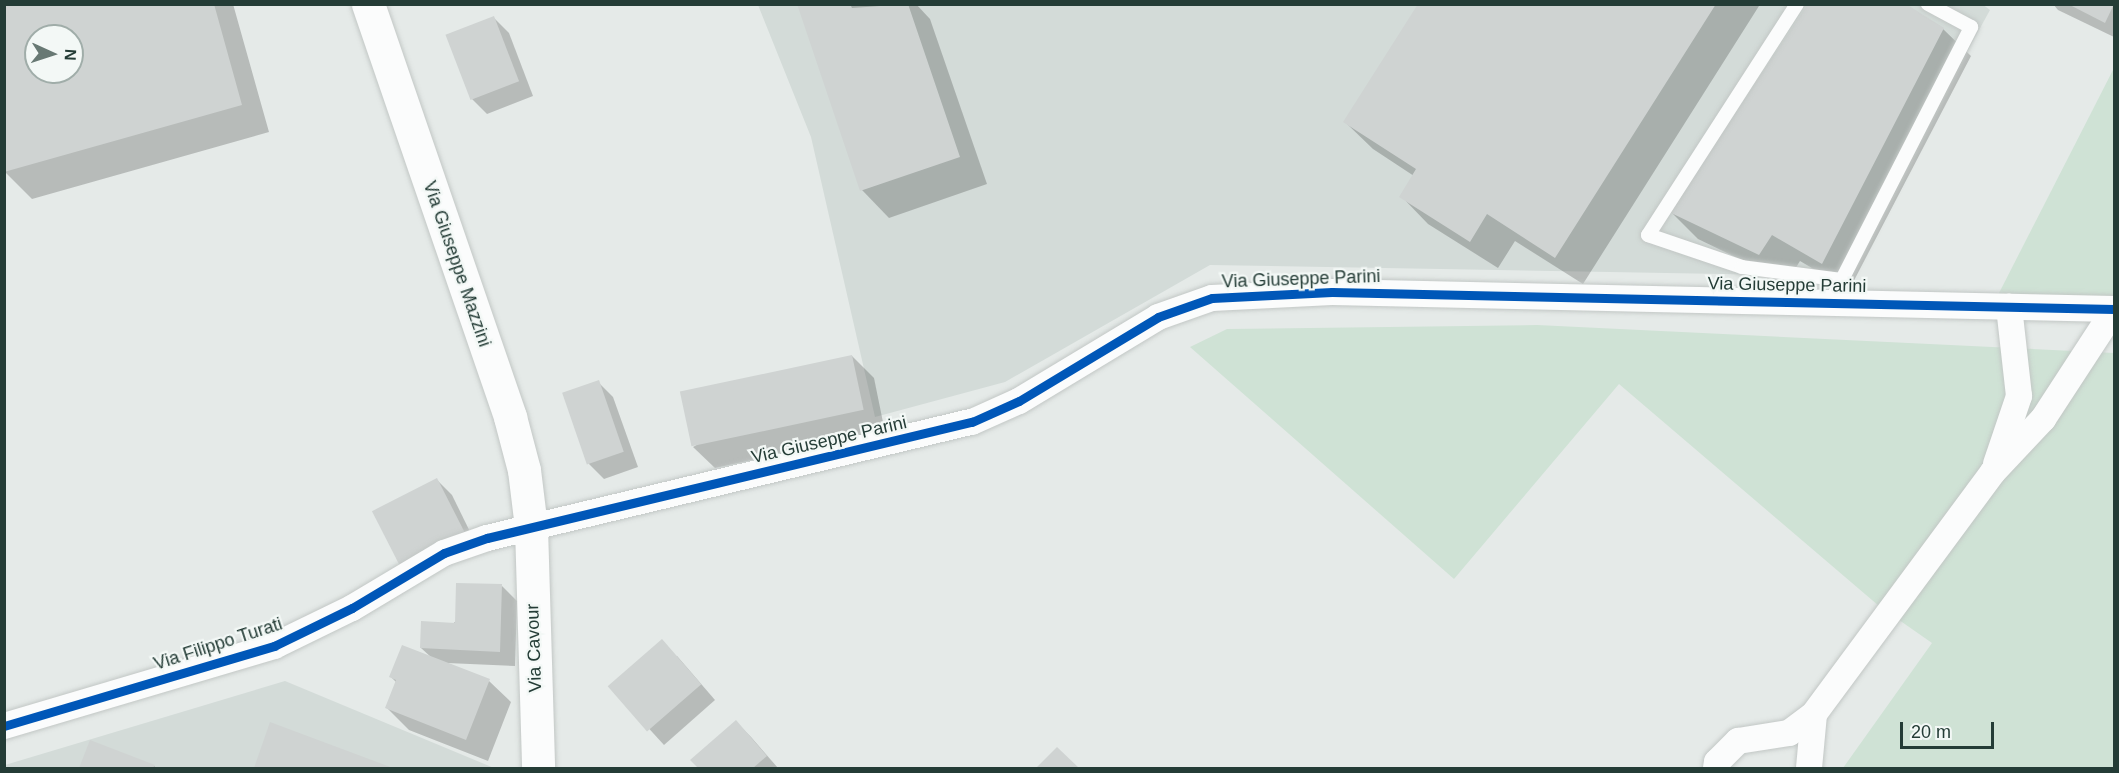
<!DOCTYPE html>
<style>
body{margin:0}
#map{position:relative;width:2119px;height:773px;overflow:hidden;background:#e5eae8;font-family:Arial,sans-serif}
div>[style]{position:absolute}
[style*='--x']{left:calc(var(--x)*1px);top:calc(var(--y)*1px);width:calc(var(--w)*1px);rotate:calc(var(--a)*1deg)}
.built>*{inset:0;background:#d3dbd8}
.green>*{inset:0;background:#cfe2d5}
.shadow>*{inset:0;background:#0003}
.building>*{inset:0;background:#cfd3d2;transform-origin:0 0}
.roads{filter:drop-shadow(0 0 2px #c2c7c5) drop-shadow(0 0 2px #c2c7c5)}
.lane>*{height:14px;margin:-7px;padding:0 7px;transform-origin:7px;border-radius:7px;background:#fbfcfc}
.street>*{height:26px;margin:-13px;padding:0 13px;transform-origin:13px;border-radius:13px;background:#fbfcfc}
.secondary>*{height:33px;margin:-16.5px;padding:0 16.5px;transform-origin:16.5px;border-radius:16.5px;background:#fbfcfc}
.cycleway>*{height:9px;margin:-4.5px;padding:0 4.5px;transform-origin:4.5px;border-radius:4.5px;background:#0057b8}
span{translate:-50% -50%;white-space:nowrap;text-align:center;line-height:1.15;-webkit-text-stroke:4.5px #f3f8f6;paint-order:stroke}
.street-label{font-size:18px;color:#243c36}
.frame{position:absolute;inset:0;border:6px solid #243c36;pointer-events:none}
.north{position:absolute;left:24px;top:24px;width:60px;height:60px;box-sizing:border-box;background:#f3f8f6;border:2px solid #a0ada9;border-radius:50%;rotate:93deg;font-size:16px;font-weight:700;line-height:24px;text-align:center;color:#243c36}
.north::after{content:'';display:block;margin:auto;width:21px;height:27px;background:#687974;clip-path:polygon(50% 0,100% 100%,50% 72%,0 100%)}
.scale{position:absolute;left:1900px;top:722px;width:94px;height:27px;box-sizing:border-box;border:3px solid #243c36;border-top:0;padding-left:8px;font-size:18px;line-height:21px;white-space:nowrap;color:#243c36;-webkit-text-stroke:4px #f3f8f6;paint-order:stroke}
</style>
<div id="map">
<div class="built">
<div style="clip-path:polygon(1982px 4px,1990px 10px,1844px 276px,1210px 265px,1005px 382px,875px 417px,811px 137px,758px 5px)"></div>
<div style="clip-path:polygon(285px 681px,494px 768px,5px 768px,5px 765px)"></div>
</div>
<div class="green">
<div style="clip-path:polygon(2114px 68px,2114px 297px,1998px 295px)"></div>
<div style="clip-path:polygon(1537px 325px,2114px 353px,2114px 768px,1843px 768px,1932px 643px,1879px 606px,1619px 384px,1454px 579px,1190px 347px,1227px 329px)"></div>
</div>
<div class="shadow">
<div style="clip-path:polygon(evenodd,8px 4px,233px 4px,269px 132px,32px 199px,5px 172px,8px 4px,36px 36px,72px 36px,72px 72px,36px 72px,36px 36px)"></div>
<div style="clip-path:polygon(799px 4px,916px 4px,930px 19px,987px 184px,889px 218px,862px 190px)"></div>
<div style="clip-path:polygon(1420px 4px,1757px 4px,1759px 6px,1583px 284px,1515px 241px,1498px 268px,1428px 224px,1401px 196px,1414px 176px,1373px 149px,1345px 122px)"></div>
<div style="clip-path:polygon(2053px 4px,2114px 4px,2114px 37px,2058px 10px)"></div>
<div style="clip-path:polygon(494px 18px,509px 33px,533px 96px,487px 114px,472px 99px)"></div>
<div style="clip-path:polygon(1943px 29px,1971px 56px,1849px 290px,1800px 261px,1787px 282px,1698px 239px,1671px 212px)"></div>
<div style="clip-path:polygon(852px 356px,874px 378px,885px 432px,715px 468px,693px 447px)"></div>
<div style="clip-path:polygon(598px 382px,613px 397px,638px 467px,604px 479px,589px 464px)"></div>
<div style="clip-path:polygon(437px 480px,452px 495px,478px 548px,415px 580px)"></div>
<div style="clip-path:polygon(502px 586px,517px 601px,515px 666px,447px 663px,489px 681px,511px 702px,488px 761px,409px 730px,387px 708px,397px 683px,391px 677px,432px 658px,421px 648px)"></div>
<div style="clip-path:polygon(677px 656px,715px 700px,664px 745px,610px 686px)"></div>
<div style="clip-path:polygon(736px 722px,751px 737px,778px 768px,700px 768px,692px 760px)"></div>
<div style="clip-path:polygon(271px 724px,389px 768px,255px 768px)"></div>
<div style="clip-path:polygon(91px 742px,154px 766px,156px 768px,81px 768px)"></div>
<div style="clip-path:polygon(1057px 749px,1077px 768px,1038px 768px)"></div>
</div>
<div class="building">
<div style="clip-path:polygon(evenodd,4px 4px,214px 4px,242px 105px,4px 172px,4px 4px,36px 36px,72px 36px,72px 72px,36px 72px,36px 36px)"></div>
<div style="clip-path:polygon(797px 4px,850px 4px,852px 8px,908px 4px,960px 157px,860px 191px)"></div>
<div style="clip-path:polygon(1418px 4px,1716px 4px,1555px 258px,1487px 214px,1470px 242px,1399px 197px,1416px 169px,1343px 122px)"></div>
<div style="clip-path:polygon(1808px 4px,1906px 4px,1944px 28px,1822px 264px,1772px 235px,1759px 255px,1669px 212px)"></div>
<div style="clip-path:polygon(2068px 4px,2114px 4px,2105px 23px)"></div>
<div style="left:494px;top:16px;width:70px;height:52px;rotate:69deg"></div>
<div style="left:852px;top:355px;width:56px;height:176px;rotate:78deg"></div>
<div style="left:599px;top:380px;width:76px;height:39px;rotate:71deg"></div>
<div style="left:437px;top:478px;width:60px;height:73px;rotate:63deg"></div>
<div style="clip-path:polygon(456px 583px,502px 584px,500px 652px,420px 648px,421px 621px,455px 623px)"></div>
<div style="left:662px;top:639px;width:60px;height:72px;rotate:49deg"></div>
<div style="clip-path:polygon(402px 645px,490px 679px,466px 740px,385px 708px,396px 680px,389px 677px)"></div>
<div style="clip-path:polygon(736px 720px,767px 756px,753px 768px,698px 768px,690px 760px)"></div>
<div style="clip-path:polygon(270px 722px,393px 768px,254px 768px)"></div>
<div style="clip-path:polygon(90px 740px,155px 765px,153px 768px,79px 768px)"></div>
<div style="clip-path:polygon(1057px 747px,1079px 768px,1036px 768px)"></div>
</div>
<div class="roads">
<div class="lane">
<div style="--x:1797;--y:4;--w:275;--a:122.8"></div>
<div style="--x:1648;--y:235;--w:99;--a:18.8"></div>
<div style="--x:1742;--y:267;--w:101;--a:7.4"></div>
<div style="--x:1830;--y:303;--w:310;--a:-62.9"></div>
<div style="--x:1971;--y:27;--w:49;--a:-151.9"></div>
</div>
<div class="street">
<div style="--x:1996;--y:464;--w:72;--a:-71.3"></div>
<div style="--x:2019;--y:396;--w:90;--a:-96.4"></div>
<div style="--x:4;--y:726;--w:282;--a:-16.5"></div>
<div style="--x:274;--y:646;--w:87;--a:-26"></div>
<div style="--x:352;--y:608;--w:107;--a:-30.9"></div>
<div style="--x:444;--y:553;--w:46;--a:-19.2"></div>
<div style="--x:487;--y:538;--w:499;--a:-13.5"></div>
<div style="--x:972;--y:422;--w:51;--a:-24.1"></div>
<div style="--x:1019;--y:401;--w:162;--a:-31.1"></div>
<div style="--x:1158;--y:317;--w:57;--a:-19.4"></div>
<div style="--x:1212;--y:298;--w:120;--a:-2.9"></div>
<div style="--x:1332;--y:292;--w:782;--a:1.25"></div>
<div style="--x:1716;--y:768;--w:6;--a:-81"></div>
<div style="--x:1717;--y:762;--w:30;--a:-45"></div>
<div style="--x:1738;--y:741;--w:52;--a:-8.9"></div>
<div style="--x:1789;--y:733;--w:31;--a:-37"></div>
<div style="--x:1814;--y:714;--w:301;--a:-53.5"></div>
<div style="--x:1993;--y:472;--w:73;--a:-46.7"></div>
<div style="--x:2043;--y:419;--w:130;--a:-56.9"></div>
<div style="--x:1809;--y:768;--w:54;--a:-84.7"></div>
</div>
<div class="secondary">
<div style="--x:368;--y:4;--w:437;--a:71"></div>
<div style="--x:510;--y:417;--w:55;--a:75.2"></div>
<div style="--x:524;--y:470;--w:57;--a:83"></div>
<div style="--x:531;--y:527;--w:241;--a:88.3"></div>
</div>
</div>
<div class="cycleway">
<div style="--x:4;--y:726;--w:282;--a:-16.5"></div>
<div style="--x:274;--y:646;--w:87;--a:-26"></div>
<div style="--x:352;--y:608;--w:107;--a:-30.9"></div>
<div style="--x:444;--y:553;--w:46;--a:-19.2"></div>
<div style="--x:487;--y:538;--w:499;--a:-13.5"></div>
<div style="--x:972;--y:422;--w:51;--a:-24.1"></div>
<div style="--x:1019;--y:401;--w:162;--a:-31.1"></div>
<div style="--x:1158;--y:317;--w:57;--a:-19.4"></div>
<div style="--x:1212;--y:298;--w:120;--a:-2.9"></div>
<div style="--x:1332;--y:292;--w:782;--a:1.25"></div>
</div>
<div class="street-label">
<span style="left:457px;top:264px;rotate:71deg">Via Giuseppe Mazzini</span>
<span style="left:1301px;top:279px;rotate:-2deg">Via Giuseppe Parini</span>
<span style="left:1787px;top:285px;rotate:1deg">Via Giuseppe Parini</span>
<span style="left:829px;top:440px;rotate:-13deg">Via Giuseppe Parini</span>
<span style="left:218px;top:644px;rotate:-18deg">Via Filippo Turati</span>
<span style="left:534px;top:648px;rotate:-92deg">Via Cavour</span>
</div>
<div class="frame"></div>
<div class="north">N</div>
<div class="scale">20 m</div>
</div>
